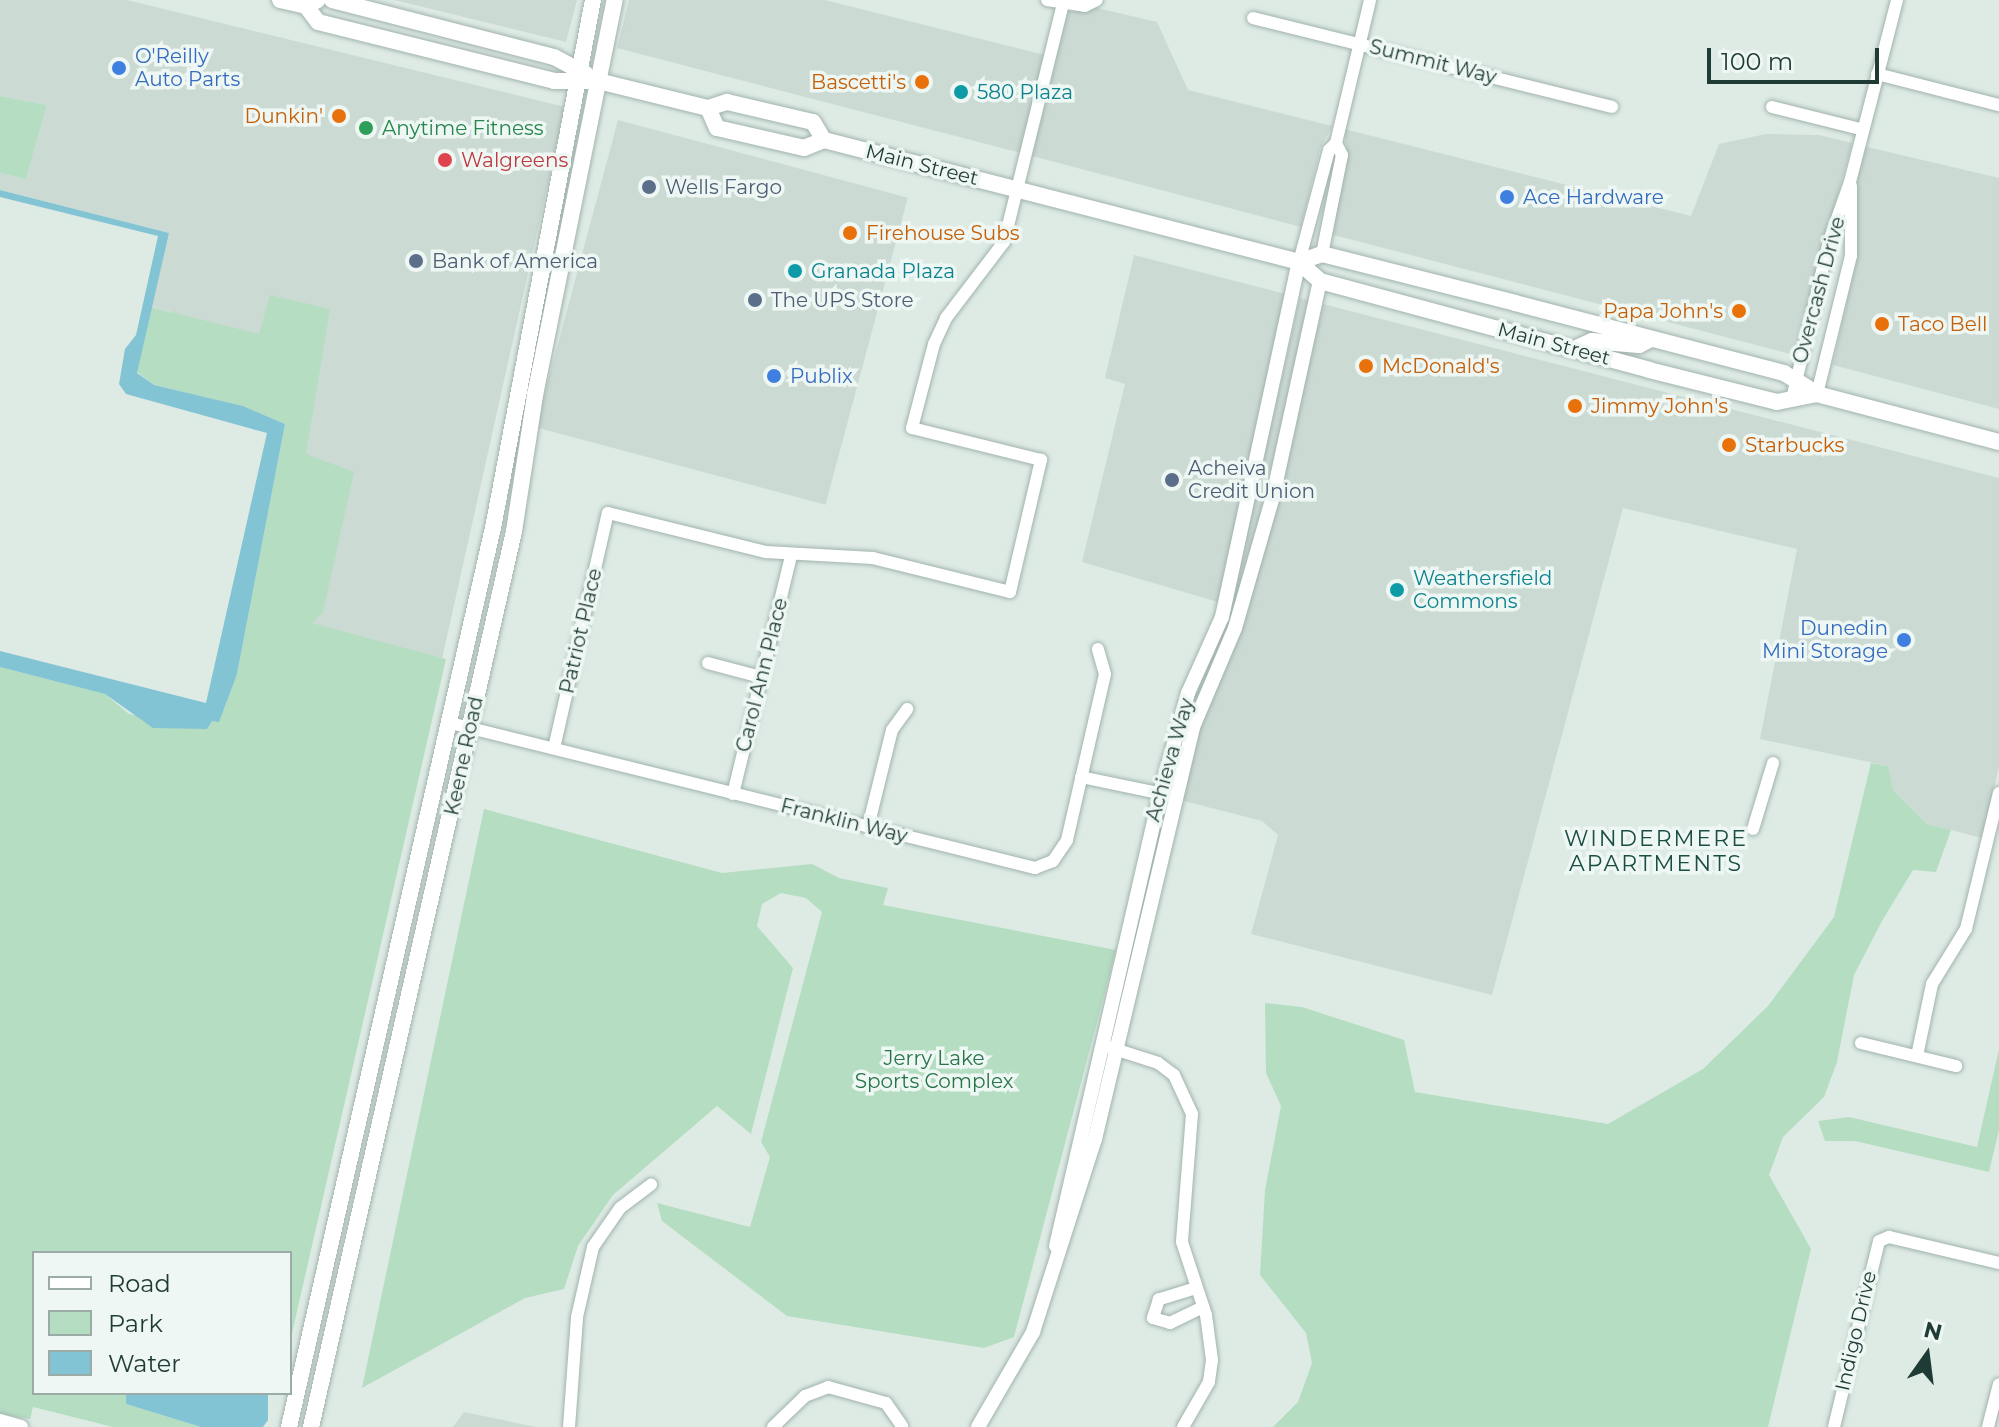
<!DOCTYPE html>
<style>
body{margin:0}
#map{position:relative;width:1999px;height:1427px;overflow:hidden;background:#deebe5;font-family:Montserrat,sans-serif}
div>[style]{position:absolute}
[style*='--x']{left:calc(var(--x)*1px);top:calc(var(--y)*1px);width:calc(var(--w)*1px);rotate:calc(var(--a)*1deg)}
.built>*{inset:0;background:#ccdad4;transform-origin:0 0}
.green>*{inset:0;background:#b5ddc2}
.water>*{inset:0;background:#82c3d4}
.roads{filter:drop-shadow(0 0 2px #a1b3ad) drop-shadow(0 0 2px #a1b3ad)}
.minor>*{height:12px;margin:-6px;padding:0 6px;transform-origin:6px;border-radius:6px;background:#fff}
.tertiary>*{height:14px;margin:-7px;padding:0 7px;transform-origin:7px;border-radius:7px;background:#fff}
.secondary>*{height:16px;margin:-8px;padding:0 8px;transform-origin:8px;border-radius:8px;background:#fff}
.dots>*{width:22px;height:22px;translate:-50% -50%;box-sizing:border-box;border:4px solid #eef7f3;border-radius:50%}
span{translate:-50% -50%;white-space:nowrap;text-align:center;line-height:1.15;-webkit-text-stroke:7px #eef7f3;paint-order:stroke}
.shop-label{font-size:20px;color:#366cbe}
.left{translate:0 -50%;text-align:left}
.right{translate:-100% -50%;text-align:right}
.street-label{font-size:20px;color:#1f3b35}
.food-label{font-size:20px;color:#c56008}
.culture-label{font-size:20px;color:#0d838f}
.leisure-label{font-size:20px;color:#27864d}
.health-label{font-size:20px;color:#be3a42}
.service-label{font-size:20px;color:#4e5e75}
.park-label{font-size:20px;color:#277448}
.neighbourhood-label{font-size:22px;color:#1a4e43;letter-spacing:2px}
.legend{position:absolute;left:32px;top:1251px;width:260px;height:144px;box-sizing:border-box;background:#eef7f3;border:2px solid #9baca7;margin:0;padding:10px 14px;list-style:none;font-size:24px;color:#1f3b35}
.legend li{display:flex;align-items:center;gap:16px;height:40px}
.legend b{width:40px;border:2px solid #9baca7}
.north{position:absolute;left:1887px;top:1315px;width:80px;height:80px;-webkit-text-stroke:6px #eef7f3;paint-order:stroke;rotate:14deg;font-size:22px;font-weight:700;line-height:32px;text-align:center;color:#1f3b35}
.north::after{content:'';display:block;margin:auto;width:28px;height:36px;background:#1f3b35;clip-path:polygon(50% 0,100% 100%,50% 72%,0 100%)}
.scale{position:absolute;left:1707px;top:48px;width:172px;height:36px;box-sizing:border-box;border:4px solid #1f3b35;border-top:0;padding-left:10px;font-size:24px;line-height:28px;white-space:nowrap;color:#1f3b35;-webkit-text-stroke:6px #eef7f3;paint-order:stroke}
</style>
<div id="map">
<div class="built">
<div style="clip-path:polygon(0 0,127px 0,565px 107px,442px 659px,311px 623px,306px 454px,260px 335px,150px 307px,169px 233px,0 190px,0 173px,26px 179px,47px 105px,0 96px)"></div>
<div style="clip-path:polygon(394px 0,577px 0,566px 42px)"></div>
<div style="clip-path:polygon(629px 0,825px 0,1045px 55px,1021px 153px,617px 48px)"></div>
<div style="clip-path:polygon(1097px 8px,1157px 22px,1188px 90px,1332px 126px,1320px 149px,1301px 227px,1032px 156px,1068px 12px)"></div>
<div style="left:618px;top:120px;width:300px;height:318px;rotate:15deg"></div>
<div style="clip-path:polygon(1344px 129px,1691px 216px,1719px 144px,1766px 134px,1819px 135px,1852px 143px,1794px 355px,1330px 234px,1348px 156px)"></div>
<div style="clip-path:polygon(1863px 146px,1999px 178px,1999px 409px,1833px 365px,1857px 257px,1857px 182px)"></div>
<div style="clip-path:polygon(1134px 255px,1289px 295px,1218px 602px,1082px 562px,1125px 384px,1105px 378px)"></div>
<div style="clip-path:polygon(1300px 298px,1311px 301px,1267px 495px,1230px 626px,1188px 725px,1174px 788px,1168px 788px,1195px 692px,1227px 618px)"></div>
<div style="clip-path:polygon(1323px 304px,1999px 478px,1999px 767px,1982px 838px,1927px 824px,1894px 791px,1888px 766px,1760px 739px,1797px 549px,1623px 508px,1492px 995px,1251px 934px,1278px 835px,1262px 821px,1184px 801px,1184px 796px,1199px 729px,1241px 630px,1278px 498px)"></div>
<div style="clip-path:polygon(464px 1412px,536px 1427px,453px 1427px)"></div>
</div>
<div class="green">
<div style="clip-path:polygon(0 96px,47px 105px,26px 179px,0 173px)"></div>
<div style="clip-path:polygon(270px 295px,330px 309px,306px 454px,354px 472px,323px 612px,312px 623px,446px 659px,290px 1342px,290px 1253px,34px 1253px,34px 1393px,126px 1393px,126px 1404px,201px 1427px,113px 1427px,33px 1407px,30px 1419px,0 1414px,0 667px,105px 694px,129px 714px,207px 729px,237px 674px,285px 424px,243px 406px,154px 385px,137px 372px,138px 353px,150px 307px,173px 313px,175px 308px,175px 313px,259px 334px)"></div>
<div style="clip-path:polygon(1871px 763px,1888px 766px,1894px 791px,1927px 824px,1951px 830px,1936px 872px,1913px 870px,1882px 921px,1854px 975px,1837px 1062px,1824px 1097px,1783px 1137px,1769px 1175px,1811px 1249px,1768px 1427px,1273px 1427px,1298px 1402px,1312px 1363px,1306px 1333px,1260px 1275px,1265px 1190px,1281px 1106px,1266px 1073px,1265px 1003px,1302px 1007px,1404px 1040px,1415px 1092px,1608px 1124px,1703px 1069px,1768px 1006px,1834px 917px)"></div>
<div style="clip-path:polygon(484px 809px,722px 873px,812px 864px,839px 878px,888px 888px,883px 905px,1116px 950px,1014px 1337px,984px 1348px,787px 1316px,662px 1221px,657px 1203px,750px 1227px,770px 1157px,761px 1142px,822px 912px,806px 898px,781px 893px,762px 904px,757px 926px,793px 968px,751px 1134px,717px 1106px,613px 1195px,578px 1246px,564px 1289px,525px 1298px,362px 1388px)"></div>
<div style="clip-path:polygon(1999px 1049px,1999px 1130px,1989px 1172px,1855px 1141px,1825px 1141px,1818px 1121px,1849px 1117px,1977px 1147px)"></div>
</div>
<div class="water">
<div style="clip-path:polygon(0 190px,169px 233px,137px 373px,154px 385px,243px 406px,285px 424px,237px 674px,219px 722px,212px 721px,207px 729px,153px 728px,105px 694px,0 667px,0 651px,206px 703px,267px 433px,126px 394px,119px 384px,125px 349px,136px 335px,158px 236px,0 197px)"></div>
<div style="clip-path:polygon(126px 1393px,268px 1393px,268px 1420px,263px 1427px,201px 1427px,126px 1404px)"></div>
</div>
<div class="roads">
<div class="minor">
<div style="--x:1047;--y:0;--w:38;--a:9"></div>
<div style="--x:1085;--y:6;--w:13;--a:-27"></div>
<div style="--x:1253;--y:18;--w:370;--a:13.9"></div>
<div style="--x:1877;--y:74;--w:126;--a:14.3"></div>
<div style="--x:1772;--y:107;--w:91;--a:14"></div>
<div style="--x:1322;--y:254;--w:101;--a:-78.6"></div>
<div style="--x:1342;--y:155;--w:13;--a:-117"></div>
<div style="--x:1299;--y:262;--w:116;--a:-75"></div>
<div style="--x:1329;--y:150;--w:10;--a:-45"></div>
<div style="--x:1336;--y:143;--w:147;--a:-76.6"></div>
<div style="--x:1817;--y:394;--w:142;--a:-76.2"></div>
<div style="--x:1851;--y:256;--w:70;--a:-90"></div>
<div style="--x:1792;--y:399;--w:162;--a:-76.8"></div>
<div style="--x:1829;--y:241;--w:63;--a:-70.4"></div>
<div style="--x:1850;--y:182;--w:188;--a:-75.5"></div>
<div style="--x:708;--y:663;--w:55;--a:14.8"></div>
<div style="--x:450;--y:723;--w:603;--a:13.92"></div>
<div style="--x:1035;--y:868;--w:19;--a:-21"></div>
<div style="--x:1053;--y:861;--w:25;--a:-56"></div>
<div style="--x:1067;--y:840;--w:170;--a:-77.1"></div>
<div style="--x:1105;--y:674;--w:26;--a:-106"></div>
<div style="--x:554;--y:748;--w:241;--a:-77.1"></div>
<div style="--x:608;--y:513;--w:163;--a:13.9"></div>
<div style="--x:766;--y:552;--w:107;--a:3.2"></div>
<div style="--x:873;--y:558;--w:141;--a:13.9"></div>
<div style="--x:1010;--y:592;--w:136;--a:-76.8"></div>
<div style="--x:1041;--y:460;--w:133;--a:-166.1"></div>
<div style="--x:912;--y:428;--w:87;--a:-75.3"></div>
<div style="--x:934;--y:344;--w:29;--a:-65"></div>
<div style="--x:946;--y:318;--w:96;--a:-52.7"></div>
<div style="--x:1004;--y:242;--w:245;--a:-76.1"></div>
<div style="--x:1081;--y:777;--w:88;--a:11.8"></div>
<div style="--x:733;--y:794;--w:245;--a:-76.3"></div>
<div style="--x:868;--y:827;--w:100;--a:-76.1"></div>
<div style="--x:892;--y:730;--w:26;--a:-54"></div>
<div style="--x:1753;--y:829;--w:69;--a:-73.1"></div>
<div style="--x:1861;--y:1043;--w:98;--a:13.6"></div>
<div style="--x:1108;--y:1047;--w:52;--a:17.7"></div>
<div style="--x:1158;--y:1063;--w:20;--a:37"></div>
<div style="--x:1174;--y:1075;--w:43;--a:65.2"></div>
<div style="--x:1192;--y:1114;--w:128;--a:94.5"></div>
<div style="--x:1182;--y:1242;--w:77;--a:71.8"></div>
<div style="--x:1206;--y:1315;--w:45;--a:82.4"></div>
<div style="--x:1212;--y:1360;--w:22;--a:98"></div>
<div style="--x:1209;--y:1382;--w:52;--a:120"></div>
<div style="--x:1917;--y:1056;--w:74;--a:-78.2"></div>
<div style="--x:1932;--y:984;--w:65;--a:-58.3"></div>
<div style="--x:1966;--y:929;--w:140;--a:-76.4"></div>
<div style="--x:1196;--y:1288;--w:39;--a:163"></div>
<div style="--x:1159;--y:1299;--w:20;--a:108"></div>
<div style="--x:1153;--y:1318;--w:18;--a:16"></div>
<div style="--x:1170;--y:1323;--w:37;--a:-26"></div>
<div style="--x:569;--y:1427;--w:110;--a:-85.8"></div>
<div style="--x:577;--y:1317;--w:72;--a:-77.1"></div>
<div style="--x:593;--y:1247;--w:47;--a:-55.3"></div>
<div style="--x:620;--y:1208;--w:39;--a:-37"></div>
<div style="--x:773;--y:1427;--w:45;--a:-44.1"></div>
<div style="--x:805;--y:1396;--w:25;--a:-21"></div>
<div style="--x:828;--y:1387;--w:60;--a:15.4"></div>
<div style="--x:886;--y:1403;--w:28;--a:55"></div>
<div style="--x:1834;--y:1427;--w:191;--a:-76.4"></div>
<div style="--x:1879;--y:1241;--w:11;--a:-22"></div>
<div style="--x:1889;--y:1237;--w:113;--a:13.3"></div>
<div style="--x:1988;--y:1427;--w:44;--a:-75.7"></div>
</div>
<div class="tertiary">
<div style="--x:1056;--y:1246;--w:464;--a:-77"></div>
<div style="--x:1160;--y:794;--w:105;--a:-74.5"></div>
<div style="--x:1188;--y:693;--w:83;--a:-65.9"></div>
<div style="--x:1222;--y:617;--w:363;--a:-77.8"></div>
<div style="--x:0;--y:1421;--w:22;--a:16"></div>
<div style="--x:978;--y:1427;--w:110;--a:-59.9"></div>
<div style="--x:1033;--y:1332;--w:203;--a:-72.2"></div>
<div style="--x:1095;--y:1139;--w:423;--a:-76.6"></div>
<div style="--x:1193;--y:727;--w:108;--a:-67"></div>
<div style="--x:1235;--y:628;--w:137;--a:-73.9"></div>
<div style="--x:1273;--y:496;--w:220;--a:-77.7"></div>
</div>
<div class="secondary">
<div style="--x:280;--y:0;--w:27;--a:13"></div>
<div style="--x:306;--y:6;--w:13;--a:-27"></div>
<div style="--x:332;--y:0;--w:229;--a:14.4"></div>
<div style="--x:554;--y:57;--w:36;--a:28"></div>
<div style="--x:306;--y:6;--w:20;--a:53"></div>
<div style="--x:318;--y:22;--w:243;--a:14"></div>
<div style="--x:554;--y:81;--w:44;--a:0"></div>
<div style="--x:598;--y:81;--w:113;--a:13.8"></div>
<div style="--x:708;--y:108;--w:20;--a:-18"></div>
<div style="--x:727;--y:102;--w:88;--a:13.1"></div>
<div style="--x:813;--y:122;--w:21;--a:59"></div>
<div style="--x:708;--y:108;--w:22;--a:66"></div>
<div style="--x:717;--y:128;--w:89;--a:12.9"></div>
<div style="--x:804;--y:148;--w:22;--a:-22"></div>
<div style="--x:824;--y:140;--w:490;--a:14.4"></div>
<div style="--x:1299;--y:262;--w:28;--a:42"></div>
<div style="--x:1320;--y:281;--w:341;--a:15.1"></div>
<div style="--x:1649;--y:370;--w:132;--a:14"></div>
<div style="--x:1777;--y:402;--w:41;--a:-11.3"></div>
<div style="--x:1299;--y:262;--w:24;--a:-19"></div>
<div style="--x:1322;--y:254;--w:199;--a:14.2"></div>
<div style="--x:1515;--y:303;--w:278;--a:14.6"></div>
<div style="--x:1784;--y:373;--w:39;--a:32"></div>
<div style="--x:1817;--y:394;--w:188;--a:14.8"></div>
<div style="--x:1574;--y:349;--w:20;--a:-24"></div>
<div style="--x:1592;--y:341;--w:47;--a:4.9"></div>
<div style="--x:1639;--y:345;--w:13;--a:-27"></div>
<div style="--x:289;--y:1427;--w:922;--a:-77.22"></div>
<div style="--x:493;--y:528;--w:537;--a:-79.28"></div>
<div style="--x:311;--y:1427;--w:919;--a:-77.23"></div>
<div style="--x:514;--y:531;--w:138;--a:-81.2"></div>
<div style="--x:535;--y:395;--w:403;--a:-78.6"></div>
</div>
</div>
<div class="dots">
<div style="left:119px;top:68px;background:#3f7fe0"></div>
<div style="left:922px;top:82px;background:#e8710a"></div>
<div style="left:961px;top:92px;background:#0f9aa8"></div>
<div style="left:339px;top:116px;background:#e8710a"></div>
<div style="left:366px;top:128px;background:#2e9e5b"></div>
<div style="left:445px;top:160px;background:#e0444e"></div>
<div style="left:649px;top:187px;background:#5c6f8a"></div>
<div style="left:1507px;top:197px;background:#3f7fe0"></div>
<div style="left:850px;top:233px;background:#e8710a"></div>
<div style="left:416px;top:261px;background:#5c6f8a"></div>
<div style="left:795px;top:271px;background:#0f9aa8"></div>
<div style="left:755px;top:300px;background:#5c6f8a"></div>
<div style="left:1739px;top:311px;background:#e8710a"></div>
<div style="left:1882px;top:324px;background:#e8710a"></div>
<div style="left:1366px;top:366px;background:#e8710a"></div>
<div style="left:774px;top:376px;background:#3f7fe0"></div>
<div style="left:1575px;top:406px;background:#e8710a"></div>
<div style="left:1729px;top:445px;background:#e8710a"></div>
<div style="left:1172px;top:480px;background:#5c6f8a"></div>
<div style="left:1397px;top:590px;background:#0f9aa8"></div>
<div style="left:1904px;top:640px;background:#3f7fe0"></div>
</div>
<div class="shop-label">
<span class="left" style="left:135px;top:68px">O'Reilly<br>Auto Parts</span>
<span class="left" style="left:1523px;top:197px">Ace Hardware</span>
<span class="left" style="left:790px;top:376px">Publix</span>
<span class="right" style="left:1888px;top:640px">Dunedin<br>Mini Storage</span>
</div>
<div class="street-label">
<span style="left:1433px;top:62px;rotate:14deg">Summit Way</span>
<span style="left:922px;top:165px;rotate:14deg">Main Street</span>
<span style="left:1819px;top:290px;rotate:-75deg">Overcash Drive</span>
<span style="left:1554px;top:344px;rotate:15deg">Main Street</span>
<span style="left:581px;top:631px;rotate:-77deg">Patriot Place</span>
<span style="left:762px;top:675px;rotate:-76deg">Carol Ann Place</span>
<span style="left:464px;top:756px;rotate:-78deg">Keene Road</span>
<span style="left:1170px;top:760px;rotate:-74deg">Achieva Way</span>
<span style="left:844px;top:821px;rotate:14deg">Franklin Way</span>
<span style="left:1856px;top:1331px;rotate:-77deg">Indigo Drive</span>
</div>
<div class="food-label">
<span class="right" style="left:906px;top:82px">Bascetti's</span>
<span class="right" style="left:323px;top:116px">Dunkin'</span>
<span class="left" style="left:866px;top:233px">Firehouse Subs</span>
<span class="right" style="left:1723px;top:311px">Papa John's</span>
<span class="left" style="left:1898px;top:324px">Taco Bell</span>
<span class="left" style="left:1382px;top:366px">McDonald's</span>
<span class="left" style="left:1591px;top:406px">Jimmy John's</span>
<span class="left" style="left:1745px;top:445px">Starbucks</span>
</div>
<div class="culture-label">
<span class="left" style="left:977px;top:92px">580 Plaza</span>
<span class="left" style="left:811px;top:271px">Granada Plaza</span>
<span class="left" style="left:1413px;top:590px">Weathersfield<br>Commons</span>
</div>
<div class="leisure-label">
<span class="left" style="left:382px;top:128px">Anytime Fitness</span>
</div>
<div class="health-label">
<span class="left" style="left:461px;top:160px">Walgreens</span>
</div>
<div class="service-label">
<span class="left" style="left:665px;top:187px">Wells Fargo</span>
<span class="left" style="left:432px;top:261px">Bank of America</span>
<span class="left" style="left:771px;top:300px">The UPS Store</span>
<span class="left" style="left:1188px;top:480px">Acheiva<br>Credit Union</span>
</div>
<div class="park-label">
<span style="left:934px;top:1070px">Jerry Lake<br>Sports Complex</span>
</div>
<div class="neighbourhood-label">
<span style="left:1656px;top:851px">WINDERMERE<br>APARTMENTS</span>
</div>
<ul class="legend">
<li><b style="height:10px;background:#fff"></b>Road</li>
<li><b style="height:22px;background:#b5ddc2"></b>Park</li>
<li><b style="height:22px;background:#82c3d4"></b>Water</li>
</ul>
<div class="north">N</div>
<div class="scale">100 m</div>
</div>
